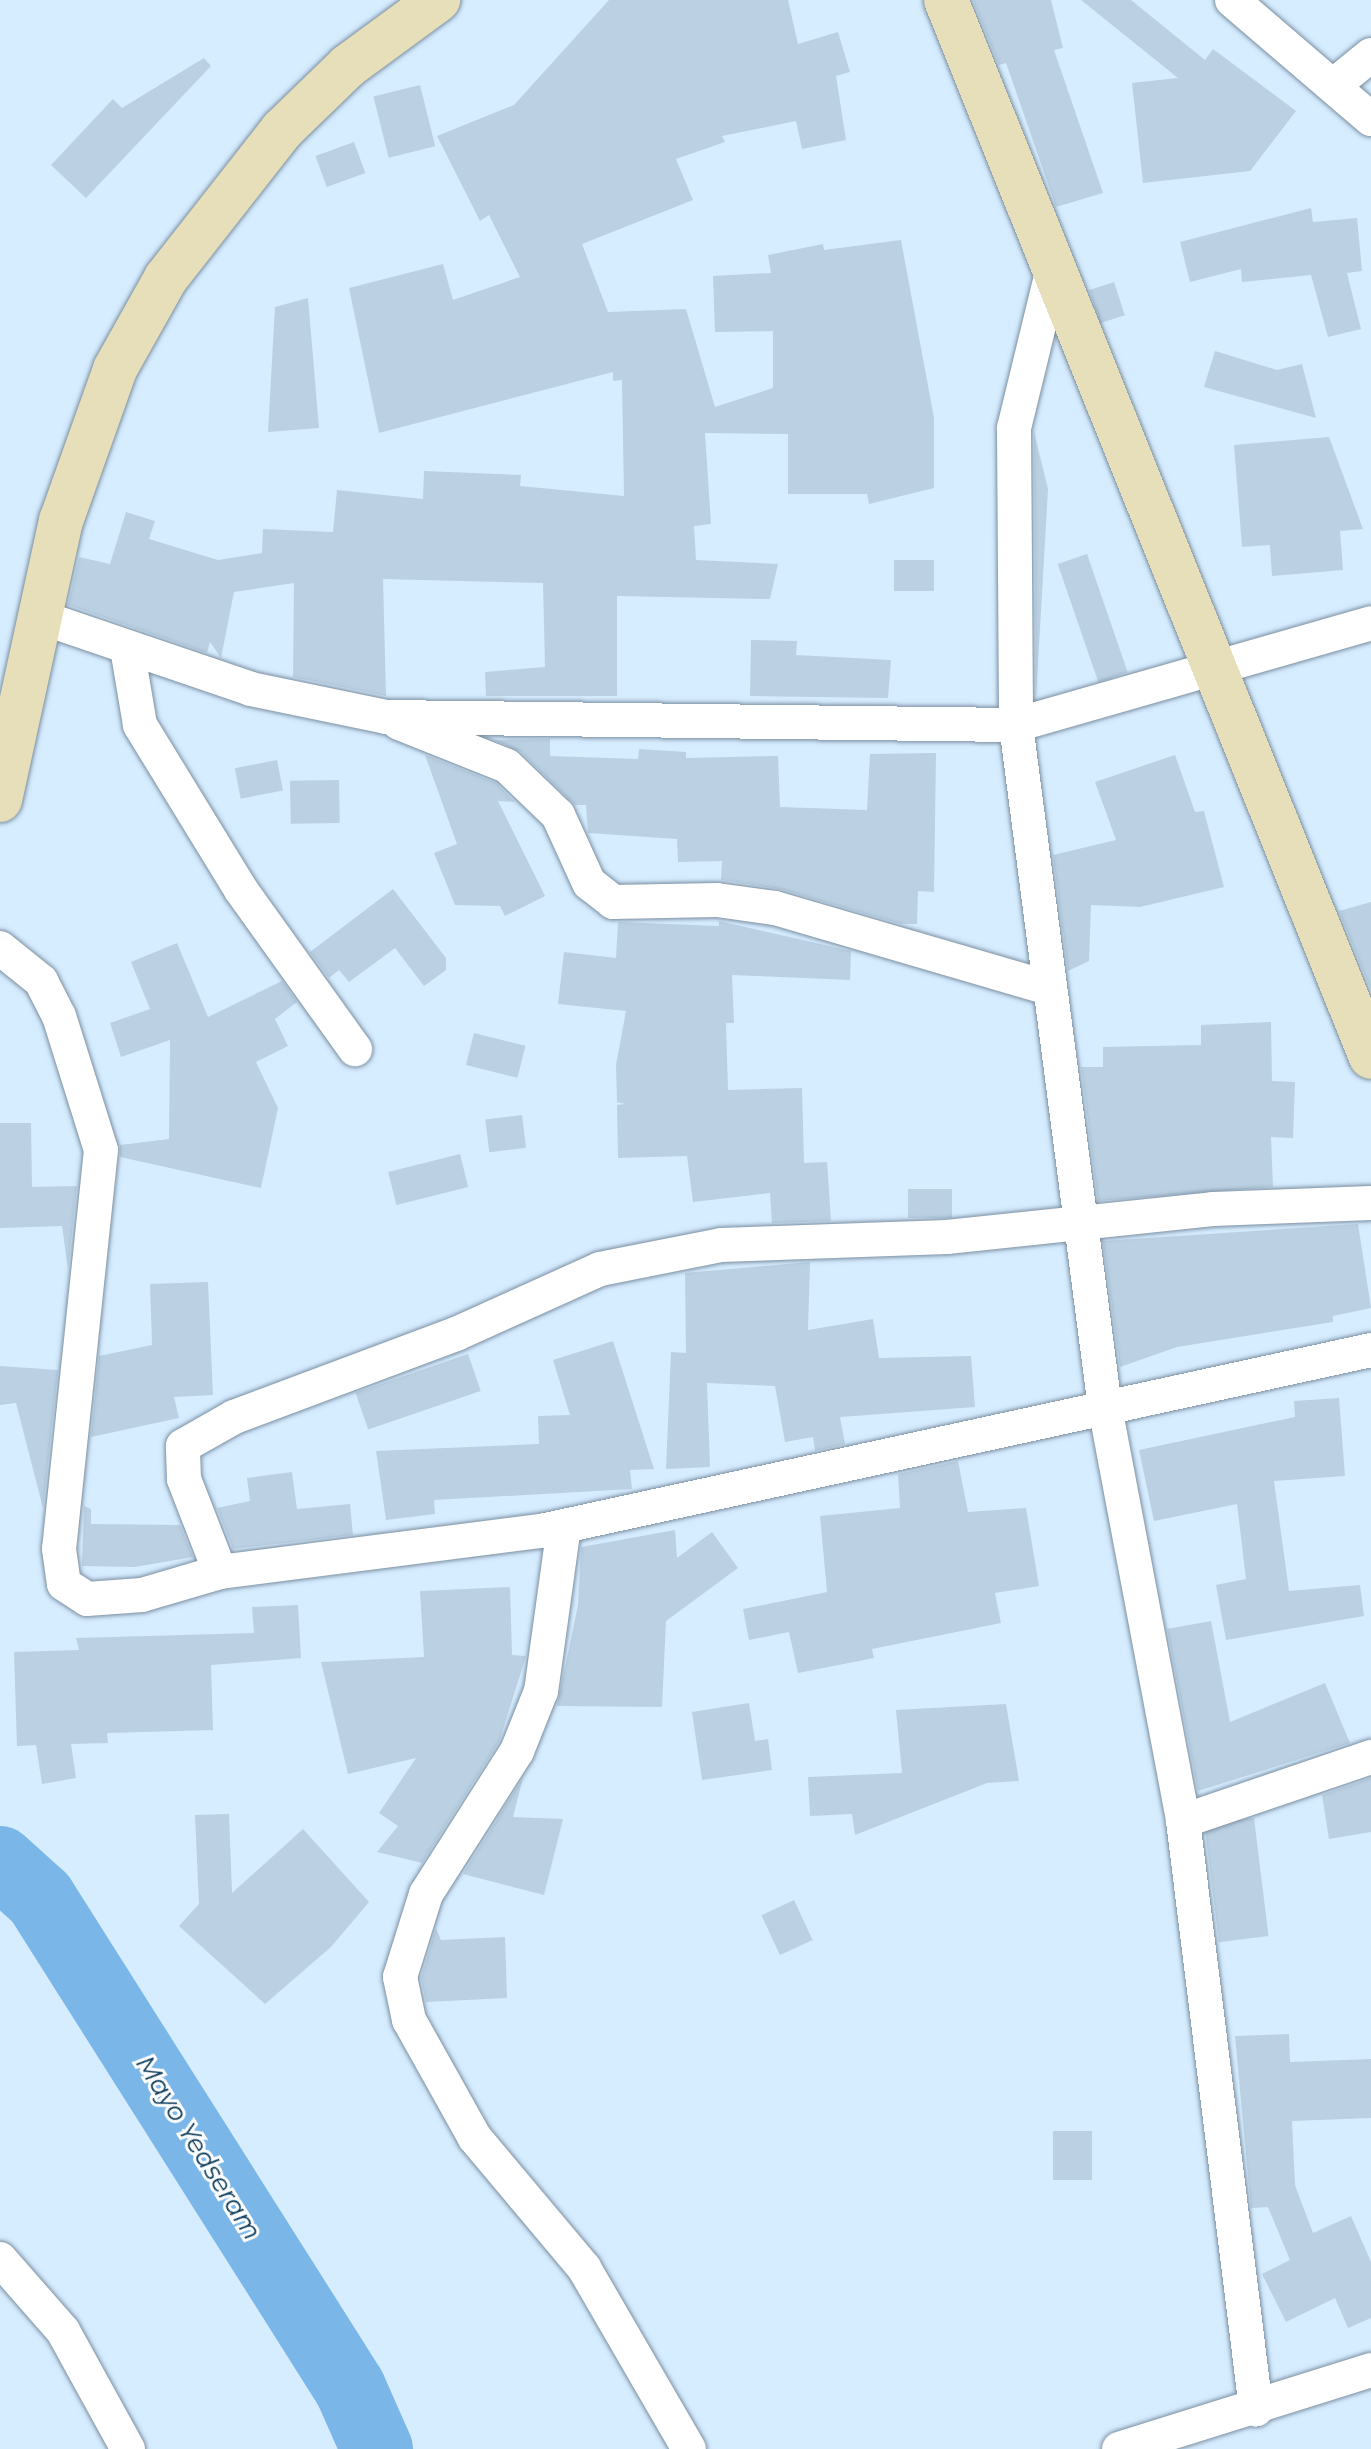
<!DOCTYPE html>
<style>
body{margin:0}
#map{position:relative;width:1371px;height:2449px;overflow:hidden;background:#d6ecff;font-family:Montserrat,sans-serif}
div>[style]{position:absolute}
[style*='--x']{left:calc(var(--x)*1px);top:calc(var(--y)*1px);width:calc(var(--w)*1px);rotate:calc(var(--a)*1deg)}
.river>*{height:72px;margin:-36px;padding:0 36px;transform-origin:36px;border-radius:36px;background:#7ab7e8}
.building>*{inset:0;background:#bbd1e3;transform-origin:0 0}
.roads{filter:drop-shadow(0 0 2px #7b8fa0) drop-shadow(0 0 2px #7b8fa0)}
.street>*{height:34px;margin:-17px;padding:0 17px;transform-origin:17px;border-radius:17px;background:#fff}
.secondary>*{height:44px;margin:-22px;padding:0 22px;transform-origin:22px;border-radius:22px;background:#e7dfb9}
span{translate:-50% -50%;white-space:nowrap;text-align:center;line-height:1.15;-webkit-text-stroke:6px #fff;paint-order:stroke}
.water-label{font-size:26px;color:#0a3a5a;font-style:italic}
</style>
<div id="map">
<div class="river">
<div style="--x:0;--y:1862;--w:54;--a:42"></div>
<div style="--x:40;--y:1898;--w:580;--a:57.68"></div>
<div style="--x:350;--y:2388;--w:67;--a:66.1"></div>
</div>
<div class="building">
<div style="clip-path:polygon(609px 0,788px 0,798px 44px,838px 32px,850px 72px,836px 76px,846px 140px,802px 149px,796px 121px,722px 136px,725px 142px,676px 159px,693px 200px,582px 244px,608px 312px,686px 309px,715px 407px,773px 388px,773px 331px,715px 332px,713px 276px,771px 273px,768px 255px,823px 244px,824px 250px,901px 240px,934px 418px,934px 488px,869px 504px,867px 494px,788px 494px,788px 434px,705px 433px,711px 524px,694px 526px,696px 560px,778px 564px,770px 599px,617px 596px,617px 696px,486px 696px,485px 672px,545px 667px,543px 583px,383px 579px,386px 696px,293px 677px,294px 583px,234px 592px,221px 658px,210px 642px,207px 653px,68px 605px,79px 557px,110px 564px,126px 512px,155px 521px,149px 539px,218px 560px,262px 553px,263px 529px,333px 532px,337px 490px,423px 499px,424px 471px,521px 475px,520px 486px,624px 496px,622px 380px,613px 381px,613px 372px,379px 433px,349px 288px,443px 264px,453px 300px,520px 277px,489px 215px,480px 221px,437px 136px,514px 105px)"></div>
<div style="clip-path:polygon(973px 0,1051px 0,1063px 48px,1054px 50px,1103px 193px,1056px 207px,1006px 63px,999px 65px)"></div>
<div style="clip-path:polygon(1081px 0,1131px 0,1205px 60px,1213px 49px,1296px 111px,1250px 171px,1143px 183px,1132px 83px,1178px 78px)"></div>
<div style="clip-path:polygon(204px 58px,211px 66px,86px 198px,51px 165px,113px 99px,122px 108px)"></div>
<div style="left:420px;top:85px;width:63px;height:48px;rotate:76deg"></div>
<div style="left:354px;top:142px;width:33px;height:41px;rotate:70deg"></div>
<div style="clip-path:polygon(1311px 208px,1313px 222px,1357px 218px,1362px 271px,1347px 273px,1361px 329px,1328px 337px,1311px 275px,1242px 282px,1241px 269px,1190px 282px,1180px 242px)"></div>
<div style="left:1114px;top:282px;width:35px;height:26px;rotate:72deg"></div>
<div style="clip-path:polygon(308px 298px,319px 428px,268px 432px,275px 307px)"></div>
<div style="clip-path:polygon(1215px 351px,1277px 370px,1302px 364px,1316px 418px,1204px 387px)"></div>
<div style="clip-path:polygon(1034px 432px,1048px 489px,1036px 698px)"></div>
<div style="clip-path:polygon(1329px 437px,1363px 529px,1340px 531px,1343px 570px,1272px 576px,1270px 545px,1242px 547px,1234px 445px)"></div>
<div style="left:1087px;top:554px;width:125px;height:31px;rotate:71deg"></div>
<div style="left:894px;top:560px;width:40px;height:31px"></div>
<div style="clip-path:polygon(751px 640px,797px 641px,796px 655px,891px 660px,888px 698px,750px 696px)"></div>
<div style="clip-path:polygon(550px 739px,550px 756px,638px 759px,639px 749px,686px 752px,686px 758px,778px 756px,780px 807px,867px 810px,870px 754px,936px 753px,934px 892px,918px 891px,917px 924px,901px 924px,780px 889px,721px 880px,722px 861px,678px 862px,677px 839px,588px 833px,586px 805px,575px 805px,521px 752px,495px 740px)"></div>
<div style="clip-path:polygon(425px 755px,496px 783px,515px 802px,498px 801px,545px 896px,505px 916px,500px 906px,455px 905px,434px 853px,457px 844px)"></div>
<div style="clip-path:polygon(1175px 755px,1195px 812px,1204px 811px,1224px 887px,1140px 907px,1091px 905px,1089px 961px,1068px 971px,1053px 855px,1116px 840px,1095px 782px)"></div>
<div style="left:277px;top:760px;width:31px;height:43px;rotate:79deg"></div>
<div style="left:339px;top:780px;width:43px;height:49px;rotate:89deg"></div>
<div style="clip-path:polygon(393px 889px,446px 958px,446px 970px,424px 986px,395px 948px,349px 982px,339px 970px,329px 978px,310px 952px)"></div>
<div style="clip-path:polygon(1371px 902px,1371px 990px,1339px 911px)"></div>
<div style="clip-path:polygon(719px 921px,851px 951px,850px 980px,732px 975px,734px 1023px,726px 1023px,728px 1090px,802px 1088px,804px 1163px,827px 1162px,831px 1221px,772px 1223px,770px 1193px,693px 1202px,687px 1156px,618px 1158px,617px 1105px,625px 1104px,617px 1102px,616px 1065px,626px 1011px,558px 1004px,564px 952px,616px 958px,618px 922px,719px 926px)"></div>
<div style="clip-path:polygon(177px 943px,208px 1017px,282px 981px,297px 1002px,275px 1019px,288px 1046px,256px 1062px,278px 1108px,261px 1188px,120px 1157px,120px 1145px,169px 1139px,170px 1040px,121px 1057px,110px 1023px,150px 1009px,131px 962px)"></div>
<div style="clip-path:polygon(1271px 1022px,1272px 1081px,1295px 1082px,1293px 1138px,1271px 1137px,1273px 1187px,1098px 1201px,1081px 1067px,1103px 1067px,1103px 1047px,1201px 1045px,1201px 1025px)"></div>
<div style="left:474px;top:1033px;width:53px;height:33px;rotate:14deg"></div>
<div style="left:522px;top:1115px;width:33px;height:37px;rotate:83deg"></div>
<div style="clip-path:polygon(0 1123px,31px 1123px,32px 1187px,77px 1186px,68px 1269px,62px 1226px,0 1228px)"></div>
<div style="left:460px;top:1154px;width:34px;height:74px;rotate:76deg"></div>
<div style="left:908px;top:1189px;width:44px;height:29px"></div>
<div style="clip-path:polygon(1358px 1224px,1371px 1308px,1333px 1316px,1333px 1322px,1177px 1347px,1120px 1367px,1103px 1241px)"></div>
<div style="clip-path:polygon(810px 1262px,808px 1330px,873px 1319px,879px 1358px,971px 1356px,975px 1407px,840px 1417px,845px 1444px,815px 1451px,813px 1437px,785px 1442px,775px 1386px,707px 1383px,710px 1467px,666px 1469px,671px 1352px,686px 1353px,685px 1273px)"></div>
<div style="clip-path:polygon(208px 1282px,213px 1395px,174px 1397px,179px 1418px,91px 1437px,99px 1356px,152px 1345px,150px 1284px)"></div>
<div style="clip-path:polygon(613px 1341px,654px 1469px,630px 1470px,632px 1489px,434px 1500px,435px 1514px,386px 1520px,376px 1451px,539px 1444px,538px 1416px,570px 1415px,553px 1360px)"></div>
<div style="left:468px;top:1354px;width:39px;height:119px;rotate:71deg"></div>
<div style="clip-path:polygon(0 1366px,58px 1370px,43px 1508px,16px 1403px,0 1405px)"></div>
<div style="clip-path:polygon(1339px 1398px,1345px 1476px,1274px 1481px,1289px 1591px,1360px 1585px,1364px 1616px,1226px 1640px,1216px 1585px,1246px 1579px,1237px 1504px,1154px 1521px,1139px 1450px,1295px 1417px,1294px 1401px)"></div>
<div style="clip-path:polygon(958px 1461px,968px 1512px,1026px 1508px,1039px 1586px,995px 1593px,1001px 1623px,872px 1649px,874px 1658px,798px 1673px,789px 1632px,749px 1640px,743px 1609px,827px 1592px,820px 1516px,900px 1508px,898px 1474px)"></div>
<div style="clip-path:polygon(292px 1472px,297px 1509px,350px 1504px,353px 1535px,233px 1549px,217px 1508px,250px 1501px,247px 1478px)"></div>
<div style="clip-path:polygon(84px 1506px,91px 1509px,91px 1524px,180px 1525px,193px 1557px,135px 1567px,82px 1566px)"></div>
<div style="clip-path:polygon(675px 1530px,677px 1558px,712px 1532px,738px 1568px,666px 1621px,662px 1707px,557px 1706px,578px 1605px,581px 1547px)"></div>
<div style="clip-path:polygon(510px 1587px,512px 1655px,526px 1656px,499px 1742px,422px 1863px,377px 1852px,398px 1826px,379px 1813px,416px 1758px,348px 1774px,321px 1662px,424px 1657px,420px 1591px)"></div>
<div style="clip-path:polygon(298px 1605px,301px 1658px,211px 1665px,213px 1730px,107px 1733px,108px 1743px,71px 1744px,76px 1778px,42px 1784px,36px 1745px,17px 1746px,14px 1652px,79px 1650px,76px 1638px,254px 1633px,252px 1607px)"></div>
<div style="clip-path:polygon(1211px 1621px,1230px 1722px,1325px 1683px,1350px 1743px,1198px 1791px,1167px 1629px)"></div>
<div style="clip-path:polygon(749px 1703px,755px 1741px,768px 1739px,772px 1770px,702px 1780px,692px 1712px)"></div>
<div style="clip-path:polygon(1006px 1704px,1019px 1781px,987px 1783px,855px 1835px,852px 1814px,810px 1816px,808px 1777px,902px 1773px,896px 1710px)"></div>
<div style="clip-path:polygon(523px 1778px,513px 1817px,563px 1819px,544px 1895px,463px 1874px)"></div>
<div style="clip-path:polygon(1371px 1778px,1371px 1832px,1329px 1839px,1322px 1795px)"></div>
<div style="clip-path:polygon(229px 1814px,232px 1893px,303px 1829px,369px 1902px,331px 1947px,265px 2004px,179px 1926px,199px 1904px,195px 1815px)"></div>
<div style="left:1254px;top:1818px;width:119px;height:50px;rotate:83deg"></div>
<div style="left:794px;top:1900px;width:44px;height:36px;rotate:65deg"></div>
<div style="clip-path:polygon(436px 1928px,441px 1940px,505px 1937px,507px 1998px,426px 2002px,421px 1978px)"></div>
<div style="clip-path:polygon(1289px 2034px,1290px 2062px,1371px 2059px,1371px 2118px,1292px 2121px,1295px 2185px,1313px 2233px,1351px 2216px,1371px 2262px,1371px 2318px,1348px 2328px,1335px 2298px,1286px 2322px,1262px 2274px,1290px 2260px,1268px 2207px,1251px 2208px,1235px 2036px)"></div>
<div style="left:1092px;top:2131px;width:49px;height:39px;rotate:90deg"></div>
</div>
<div class="roads">
<div class="street">
<div style="--x:1232;--y:0;--w:183;--a:40.6"></div>
<div style="--x:1333;--y:86;--w:49;--a:-39.2"></div>
<div style="--x:1055;--y:260;--w:173;--a:103.7"></div>
<div style="--x:1014;--y:428;--w:297;--a:89.6"></div>
<div style="--x:1016;--y:725;--w:688;--a:82.57"></div>
<div style="--x:1105;--y:1407;--w:421;--a:79.3"></div>
<div style="--x:1183;--y:1821;--w:593;--a:82.92"></div>
<div style="--x:40;--y:617;--w:223;--a:18.8"></div>
<div style="--x:251;--y:689;--w:138;--a:11.7"></div>
<div style="--x:386;--y:717;--w:630;--a:0.73"></div>
<div style="--x:1016;--y:725;--w:369;--a:-16"></div>
<div style="--x:127;--y:648;--w:78;--a:80.4"></div>
<div style="--x:140;--y:725;--w:193;--a:58.5"></div>
<div style="--x:241;--y:890;--w:196;--a:54.4"></div>
<div style="--x:399;--y:723;--w:116;--a:21.7"></div>
<div style="--x:507;--y:766;--w:71;--a:43.9"></div>
<div style="--x:558;--y:815;--w:75;--a:65.5"></div>
<div style="--x:589;--y:883;--w:31;--a:38"></div>
<div style="--x:613;--y:902;--w:104;--a:-1.1"></div>
<div style="--x:717;--y:900;--w:59;--a:7.9"></div>
<div style="--x:775;--y:908;--w:282;--a:16.3"></div>
<div style="--x:0;--y:948;--w:53;--a:38.8"></div>
<div style="--x:41;--y:981;--w:39;--a:63"></div>
<div style="--x:59;--y:1016;--w:140;--a:72.6"></div>
<div style="--x:101;--y:1150;--w:401;--a:96"></div>
<div style="--x:59;--y:1549;--w:35;--a:82"></div>
<div style="--x:64;--y:1584;--w:27;--a:33"></div>
<div style="--x:87;--y:1599;--w:55;--a:-4.2"></div>
<div style="--x:142;--y:1595;--w:81;--a:-16.4"></div>
<div style="--x:220;--y:1572;--w:324;--a:-7.3"></div>
<div style="--x:541;--y:1531;--w:850;--a:-12.3"></div>
<div style="--x:564;--y:1526;--w:167;--a:97.9"></div>
<div style="--x:541;--y:1691;--w:65;--a:111.8"></div>
<div style="--x:517;--y:1751;--w:169;--a:122.5"></div>
<div style="--x:426;--y:1894;--w:87;--a:107.4"></div>
<div style="--x:400;--y:1977;--w:44;--a:78.2"></div>
<div style="--x:409;--y:2020;--w:135;--a:60.8"></div>
<div style="--x:475;--y:2138;--w:170;--a:50"></div>
<div style="--x:584;--y:2268;--w:209;--a:59.9"></div>
<div style="--x:220;--y:1572;--w:100;--a:-111.2"></div>
<div style="--x:184;--y:1479;--w:33;--a:-92"></div>
<div style="--x:183;--y:1446;--w:59;--a:-29.6"></div>
<div style="--x:234;--y:1417;--w:237;--a:-20.5"></div>
<div style="--x:456;--y:1334;--w:158;--a:-24.3"></div>
<div style="--x:600;--y:1269;--w:123;--a:-11.2"></div>
<div style="--x:721;--y:1245;--w:226;--a:-2"></div>
<div style="--x:947;--y:1237;--w:267;--a:-6"></div>
<div style="--x:1213;--y:1209;--w:158;--a:-2.2"></div>
<div style="--x:1183;--y:1821;--w:199;--a:-18.8"></div>
<div style="--x:0;--y:2259;--w:96;--a:48.8"></div>
<div style="--x:63;--y:2331;--w:135;--a:61.2"></div>
<div style="--x:1119;--y:2449;--w:264;--a:-17.4"></div>
</div>
<div class="secondary">
<div style="--x:946;--y:0;--w:1139;--a:68.1"></div>
<div style="--x:0;--y:800;--w:286;--a:-77.7"></div>
<div style="--x:61;--y:521;--w:161;--a:-70.4"></div>
<div style="--x:115;--y:369;--w:104;--a:-60.7"></div>
<div style="--x:166;--y:278;--w:188;--a:-51.9"></div>
<div style="--x:282;--y:130;--w:92;--a:-44.1"></div>
<div style="--x:348;--y:66;--w:112;--a:-36.3"></div>
</div>
</div>
<div class="water-label">
<span style="left:198px;top:2148px;rotate:58deg">Mayo Yedseram</span>
</div>
</div>
